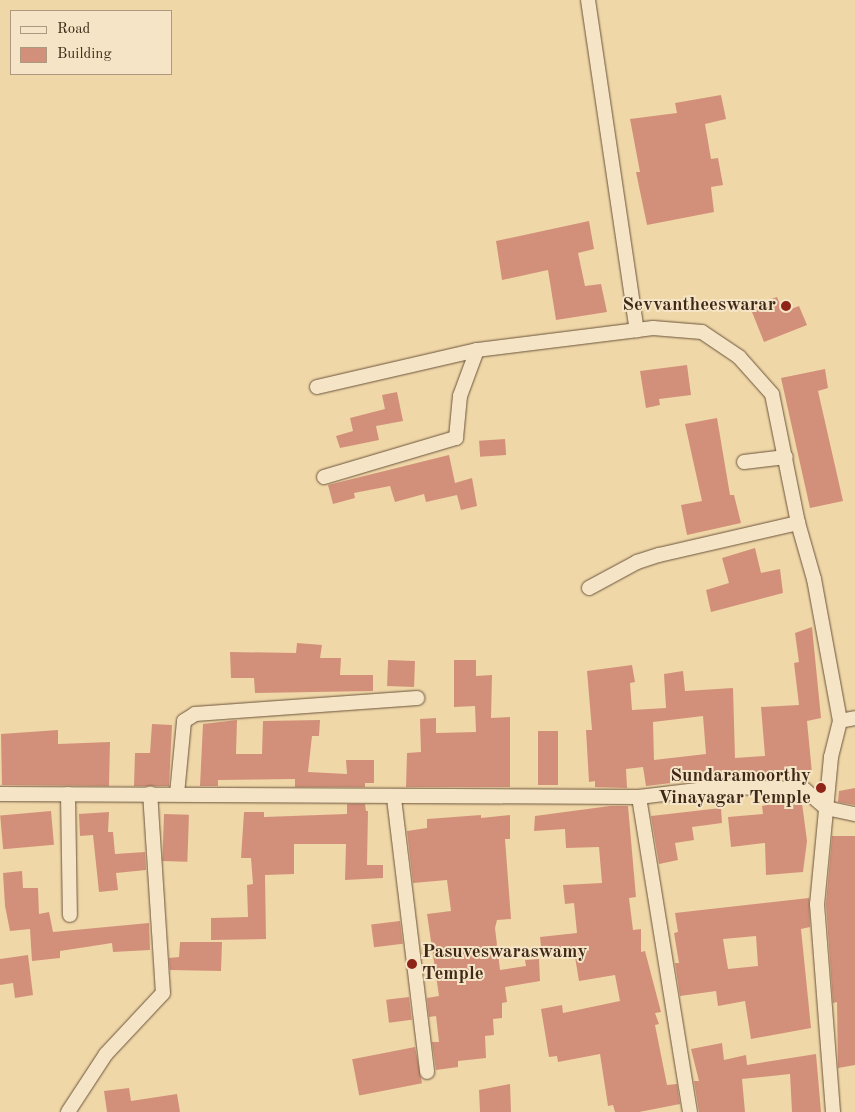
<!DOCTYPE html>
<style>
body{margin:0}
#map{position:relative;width:855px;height:1112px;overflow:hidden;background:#f0d7a8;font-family:"Old Standard TT",serif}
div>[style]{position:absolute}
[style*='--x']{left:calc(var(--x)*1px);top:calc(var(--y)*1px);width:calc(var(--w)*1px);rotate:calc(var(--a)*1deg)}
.building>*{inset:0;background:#d2907a;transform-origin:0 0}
.roads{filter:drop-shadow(0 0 1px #6b543c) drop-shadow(0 0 1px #6b543c)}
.street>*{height:14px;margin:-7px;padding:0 7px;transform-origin:7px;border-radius:7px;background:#f5e5c6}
.dots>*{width:14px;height:14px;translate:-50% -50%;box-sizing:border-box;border:2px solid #f5e5c6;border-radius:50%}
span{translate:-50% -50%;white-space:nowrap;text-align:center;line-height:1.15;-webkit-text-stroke:4px #f5e5c6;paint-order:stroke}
.poi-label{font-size:19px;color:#3f2818;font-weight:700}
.right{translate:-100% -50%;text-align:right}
.left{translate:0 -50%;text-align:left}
.legend{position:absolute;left:10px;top:10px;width:162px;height:65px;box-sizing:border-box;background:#f5e5c6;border:1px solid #ac9980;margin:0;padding:6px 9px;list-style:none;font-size:15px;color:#3f2818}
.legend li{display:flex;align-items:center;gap:10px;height:25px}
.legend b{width:25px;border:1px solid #ac9980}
</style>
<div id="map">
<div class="building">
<div style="clip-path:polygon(721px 95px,726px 119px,705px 124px,711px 159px,718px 158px,723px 185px,711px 187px,714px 212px,647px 225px,636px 172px,640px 172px,630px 119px,677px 113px,675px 103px)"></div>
<div style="clip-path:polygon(589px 221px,594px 249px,578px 253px,585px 286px,601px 284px,607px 312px,556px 320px,548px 270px,502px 280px,496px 241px)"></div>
<div style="clip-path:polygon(777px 297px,783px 312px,799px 306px,807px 325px,764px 342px,750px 307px)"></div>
<div style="clip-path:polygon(687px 365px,691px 395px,659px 399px,660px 405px,646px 408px,640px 371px)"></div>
<div style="clip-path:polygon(825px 369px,828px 388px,818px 391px,843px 501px,810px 508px,781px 378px)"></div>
<div style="clip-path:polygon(397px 392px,403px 421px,376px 426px,379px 440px,340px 448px,336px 436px,353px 431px,350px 418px,385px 409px,382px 395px)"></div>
<div style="clip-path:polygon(717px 418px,730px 495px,734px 495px,741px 523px,687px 535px,681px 505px,702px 501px,685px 424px)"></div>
<div style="left:505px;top:439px;width:16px;height:26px;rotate:86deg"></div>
<div style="clip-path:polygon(449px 455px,455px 483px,472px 478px,477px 506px,461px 510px,457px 495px,426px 502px,424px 494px,395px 502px,390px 486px,354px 493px,355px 498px,333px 504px,328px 485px)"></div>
<div style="clip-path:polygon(755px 548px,761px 573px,780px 569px,783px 593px,711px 612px,706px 590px,729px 583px,722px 558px)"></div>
<div style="clip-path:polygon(evenodd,812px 627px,821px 718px,807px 721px,812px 773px,705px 779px,646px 786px,643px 767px,626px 769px,627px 788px,595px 787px,595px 781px,589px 782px,586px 730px,592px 730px,587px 671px,632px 665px,635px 682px,630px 683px,632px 710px,666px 708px,664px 674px,683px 671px,685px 691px,733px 688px,735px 758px,765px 756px,761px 707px,799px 705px,794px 663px,799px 662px,795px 633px,812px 627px,703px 716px,706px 754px,654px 760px,653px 722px,703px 716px)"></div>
<div style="clip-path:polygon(297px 643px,322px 645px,320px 658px,341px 658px,340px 675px,373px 675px,373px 691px,255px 693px,254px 678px,231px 678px,230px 652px,296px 653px)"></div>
<div style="left:388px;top:660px;width:27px;height:26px;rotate:2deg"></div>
<div style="clip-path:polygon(454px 660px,476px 660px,476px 676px,492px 675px,491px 718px,510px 717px,510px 787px,406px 787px,407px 753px,421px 752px,420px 719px,436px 718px,436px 733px,476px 732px,475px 706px,454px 707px)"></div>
<div style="clip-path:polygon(237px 720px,236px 754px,262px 754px,263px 721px,320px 720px,319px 736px,312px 736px,308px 772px,347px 774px,346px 760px,374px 760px,374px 783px,365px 783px,365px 787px,295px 787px,295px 779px,218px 780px,218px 786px,200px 786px,203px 724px)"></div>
<div style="clip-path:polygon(152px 724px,172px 725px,169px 786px,134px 786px,135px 753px,150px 753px)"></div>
<div style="clip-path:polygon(58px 730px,58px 744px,110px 742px,109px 786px,2px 785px,1px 734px)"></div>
<div style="left:538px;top:731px;width:20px;height:54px"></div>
<div style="clip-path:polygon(855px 788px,855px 805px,838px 802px,839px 791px)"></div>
<div style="clip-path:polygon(777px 803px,802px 803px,807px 841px,803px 872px,766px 875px,765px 843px,731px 847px,728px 817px,763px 814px,762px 806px)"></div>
<div style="clip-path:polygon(347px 804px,365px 804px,366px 811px,368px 811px,367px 865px,383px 865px,383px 878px,345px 880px,346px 844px,294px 844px,294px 874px,265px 875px,266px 939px,211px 940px,211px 918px,248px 917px,247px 885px,253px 884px,251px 858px,241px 858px,244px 812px,264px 812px,264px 817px,347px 814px)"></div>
<div style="clip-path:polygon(610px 806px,628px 806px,636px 897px,629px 898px,633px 930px,641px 929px,641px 952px,645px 951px,661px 1012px,655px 1013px,659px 1024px,655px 1025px,667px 1085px,677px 1084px,680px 1104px,639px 1112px,615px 1112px,613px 1105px,608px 1106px,600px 1054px,558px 1062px,557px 1056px,549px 1057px,541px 1009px,562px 1005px,563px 1013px,620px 1001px,615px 975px,579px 981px,574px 951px,542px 956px,540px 937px,577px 933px,574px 903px,565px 904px,563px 885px,602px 883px,599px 847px,566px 848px,565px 829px,534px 831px,535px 816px)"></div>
<div style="clip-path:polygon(721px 808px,722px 823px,692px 827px,694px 840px,675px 843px,678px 860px,659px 864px,651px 816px)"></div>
<div style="left:51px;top:811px;width:34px;height:51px;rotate:85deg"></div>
<div style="clip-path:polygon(109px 812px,108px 832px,113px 832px,115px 854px,145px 852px,146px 870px,116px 873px,118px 890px,99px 892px,93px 835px,80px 836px,79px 814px)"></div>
<div style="left:164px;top:814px;width:25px;height:47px;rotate:2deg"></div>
<div style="clip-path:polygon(481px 815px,481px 818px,510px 815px,510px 839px,505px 839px,511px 919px,497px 920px,495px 928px,500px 970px,526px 966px,525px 960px,539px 959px,540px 981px,505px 987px,507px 1002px,502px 1003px,502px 1018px,493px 1019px,494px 1035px,485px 1036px,486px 1058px,458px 1061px,458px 1067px,436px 1070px,432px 1042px,439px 1042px,436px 1016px,429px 1017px,427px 998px,439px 996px,427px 914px,451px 911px,447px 880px,413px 883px,407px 831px,427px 828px,427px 819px)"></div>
<div style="clip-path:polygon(832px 836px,855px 836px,855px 1065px,838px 1068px,837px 1002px,833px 1003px,826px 904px)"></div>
<div style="clip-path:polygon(22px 871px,23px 888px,38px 888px,39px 914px,49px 912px,53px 932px,149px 923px,150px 950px,113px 952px,112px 943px,60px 951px,60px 958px,32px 961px,30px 929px,10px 931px,5px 906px,3px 873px)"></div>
<div style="clip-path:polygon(evenodd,809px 898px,810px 927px,801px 929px,811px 1028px,751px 1039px,745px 1001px,718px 1006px,716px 991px,680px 996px,675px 963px,679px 963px,674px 933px,678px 932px,675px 913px,809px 898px,756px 936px,758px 966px,728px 969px,723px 939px,756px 936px)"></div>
<div style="left:400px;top:921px;width:23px;height:29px;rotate:83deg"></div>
<div style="clip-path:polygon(180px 942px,222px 942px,221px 971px,170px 970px,169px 958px,179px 957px)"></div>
<div style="clip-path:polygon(28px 955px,33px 995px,15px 998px,13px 983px,0 985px,0 959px)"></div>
<div style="left:409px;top:997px;width:23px;height:23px;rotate:83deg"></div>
<div style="clip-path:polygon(722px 1043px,724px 1060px,746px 1055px,747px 1065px,816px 1054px,821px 1112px,792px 1112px,790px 1074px,742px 1079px,745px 1112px,699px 1112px,694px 1081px,699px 1081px,691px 1049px)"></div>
<div style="left:415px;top:1047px;width:37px;height:64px;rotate:79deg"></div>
<div style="clip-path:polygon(510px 1084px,511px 1112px,480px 1112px,479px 1090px)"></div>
<div style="clip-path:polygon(129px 1088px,131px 1101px,177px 1094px,180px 1112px,107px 1112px,104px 1091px)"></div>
</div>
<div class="roads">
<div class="street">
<div style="--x:588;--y:0;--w:334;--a:81.6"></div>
<div style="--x:637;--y:330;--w:16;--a:-7"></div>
<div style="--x:653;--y:328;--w:49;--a:4.7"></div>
<div style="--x:702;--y:332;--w:45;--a:34"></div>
<div style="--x:739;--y:357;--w:50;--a:48.3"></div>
<div style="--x:772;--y:394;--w:132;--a:78.6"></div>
<div style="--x:798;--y:523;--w:58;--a:74.1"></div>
<div style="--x:814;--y:579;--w:144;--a:79.6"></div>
<div style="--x:840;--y:721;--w:37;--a:104"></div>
<div style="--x:831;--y:757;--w:148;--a:95.4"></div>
<div style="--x:817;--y:904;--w:209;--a:85.6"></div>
<div style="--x:317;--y:387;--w:164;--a:-13"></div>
<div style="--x:744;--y:462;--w:42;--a:-6.8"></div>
<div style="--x:324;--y:477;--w:138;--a:-16.5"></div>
<div style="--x:456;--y:438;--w:42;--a:-84.6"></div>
<div style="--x:460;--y:396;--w:49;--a:-69.7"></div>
<div style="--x:477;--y:350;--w:161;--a:-7.1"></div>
<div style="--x:589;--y:588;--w:55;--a:-28.4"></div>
<div style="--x:637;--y:562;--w:23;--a:-18"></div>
<div style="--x:659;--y:555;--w:143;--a:-13"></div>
<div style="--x:840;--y:721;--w:15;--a:-11"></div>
<div style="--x:0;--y:794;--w:639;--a:0.27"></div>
<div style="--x:639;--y:797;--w:84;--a:-6.9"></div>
<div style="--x:722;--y:787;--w:82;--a:1.4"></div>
<div style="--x:804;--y:789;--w:29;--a:41"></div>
<div style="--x:826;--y:808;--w:30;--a:12"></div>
<div style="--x:68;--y:794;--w:121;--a:89.1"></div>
<div style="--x:177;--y:794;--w:73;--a:-84.5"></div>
<div style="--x:184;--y:721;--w:13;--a:-32"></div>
<div style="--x:195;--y:714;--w:223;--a:-4.1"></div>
<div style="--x:639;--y:797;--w:319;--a:80.8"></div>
<div style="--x:394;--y:798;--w:276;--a:83.1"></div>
<div style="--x:68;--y:1112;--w:69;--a:-56.8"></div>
<div style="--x:106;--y:1054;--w:83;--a:-46.9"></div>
<div style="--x:163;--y:993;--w:200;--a:-93.7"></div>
</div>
</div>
<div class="dots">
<div style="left:786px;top:306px;background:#8f2418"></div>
<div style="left:821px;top:788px;background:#8f2418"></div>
<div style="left:412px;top:964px;background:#8f2418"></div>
</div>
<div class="poi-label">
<span class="right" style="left:776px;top:306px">Sevvantheeswarar</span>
<span class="right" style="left:811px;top:788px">Sundaramoorthy<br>Vinayagar Temple</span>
<span class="left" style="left:422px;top:964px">Pasuveswaraswamy<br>Temple</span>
</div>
<ul class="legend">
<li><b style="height:6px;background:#f5e5c6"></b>Road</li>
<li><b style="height:14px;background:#d2907a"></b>Building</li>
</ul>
</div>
